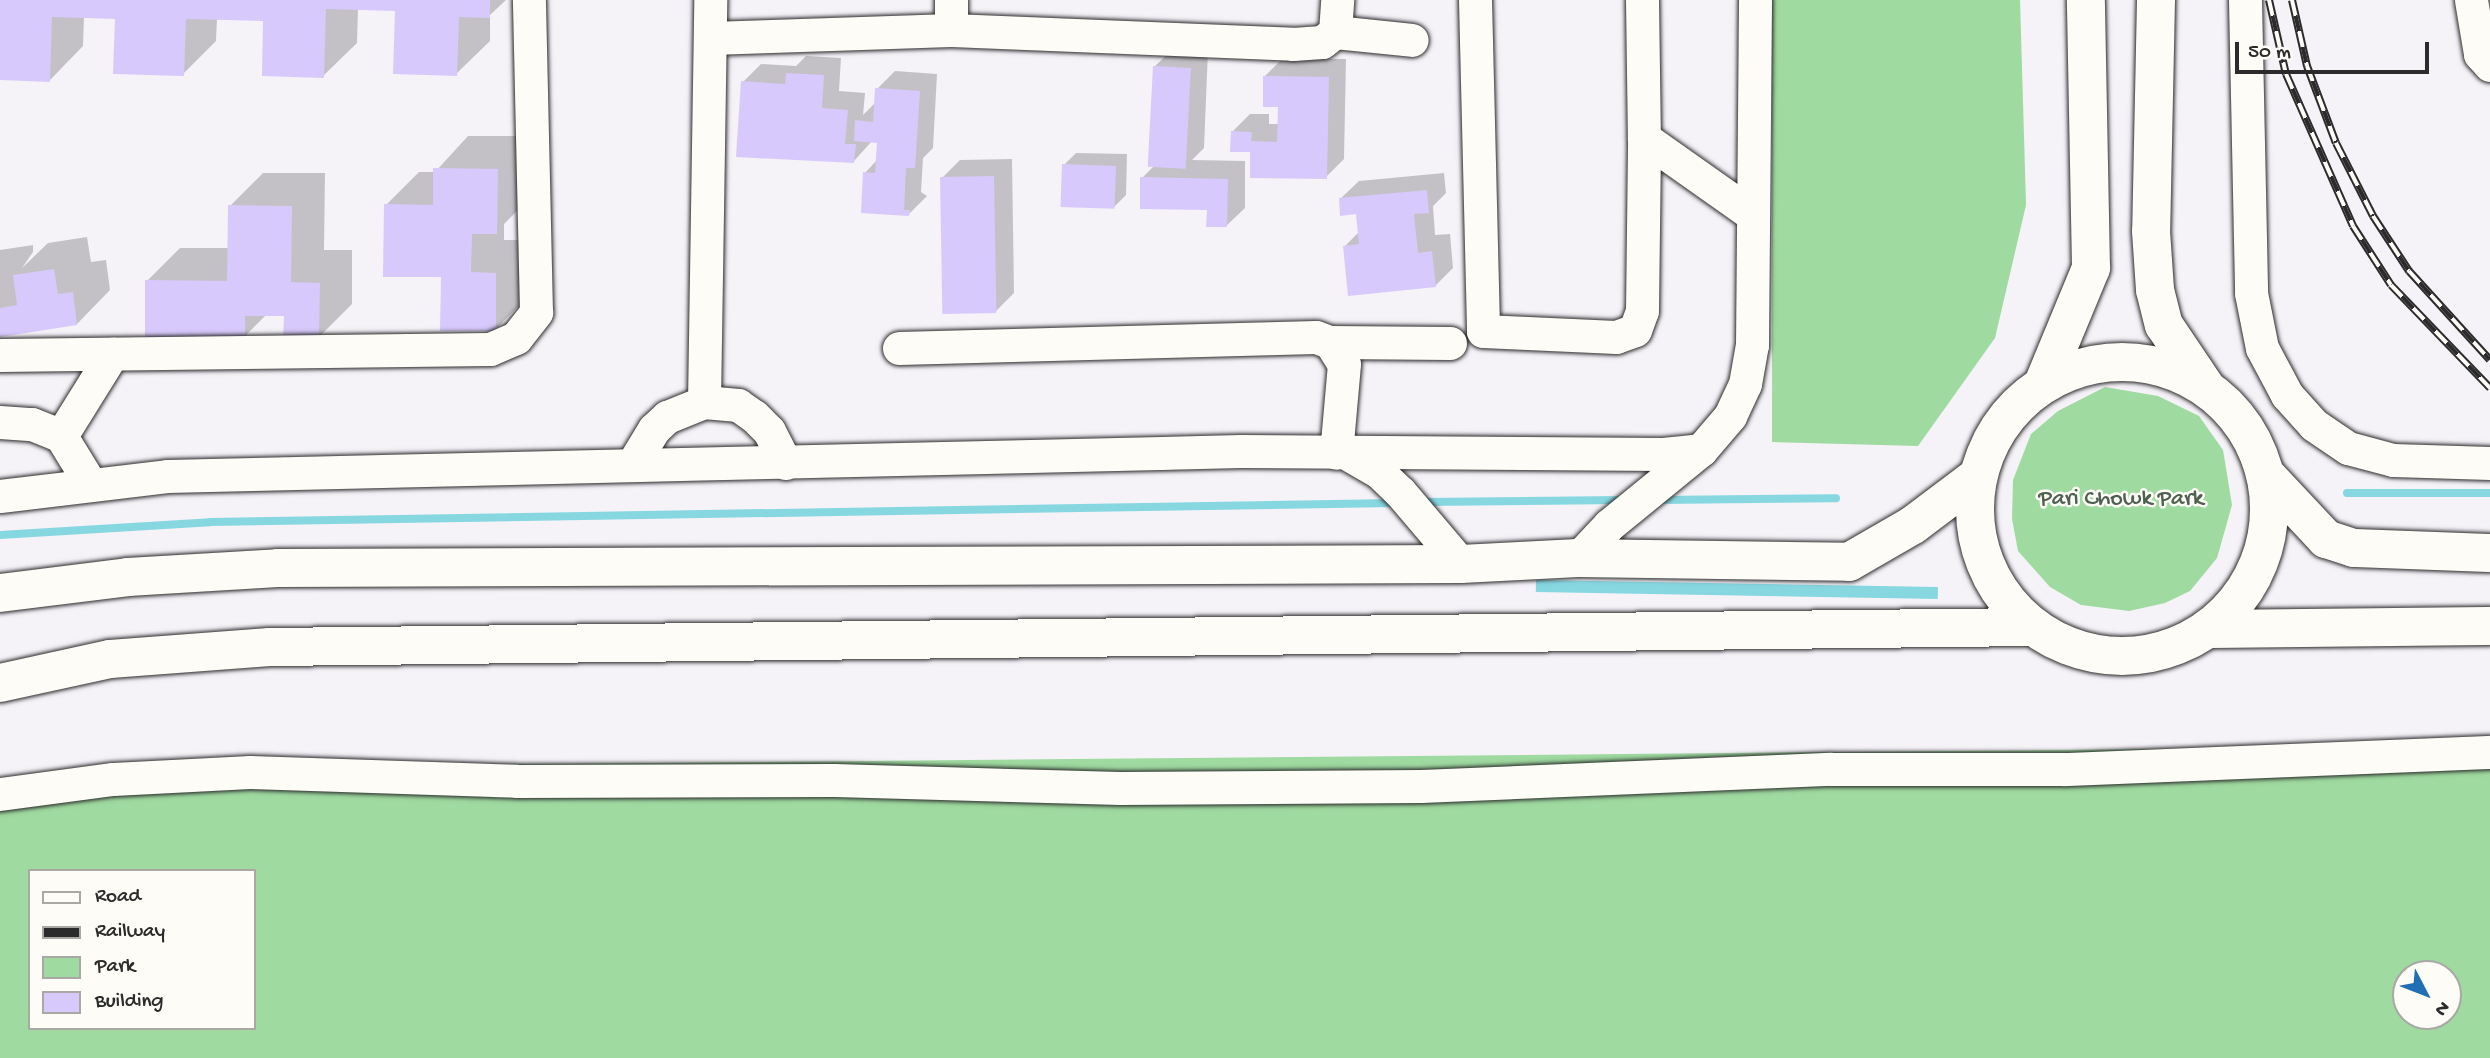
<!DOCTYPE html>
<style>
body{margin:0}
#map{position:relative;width:2490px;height:1058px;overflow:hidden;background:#f5f2f8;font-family:"Gochi Hand",sans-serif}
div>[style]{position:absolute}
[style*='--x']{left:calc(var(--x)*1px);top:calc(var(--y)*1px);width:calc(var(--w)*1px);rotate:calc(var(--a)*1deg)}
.green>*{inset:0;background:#9fdaa0}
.water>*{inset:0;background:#87d7e1;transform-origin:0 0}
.shadow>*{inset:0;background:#0003}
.stream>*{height:8px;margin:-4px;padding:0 4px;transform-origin:4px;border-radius:4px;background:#87d7e1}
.building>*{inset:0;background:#d7c9fb;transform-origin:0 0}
.roads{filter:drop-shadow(0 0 2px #2b2b2b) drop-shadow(0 0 2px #2b2b2b)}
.minor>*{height:33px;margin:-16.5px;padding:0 16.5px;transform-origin:16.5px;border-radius:16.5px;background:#fdfcf7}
.major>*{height:38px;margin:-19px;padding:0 19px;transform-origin:19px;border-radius:19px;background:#fdfcf7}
.major>.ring{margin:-19px;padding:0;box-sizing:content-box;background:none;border:38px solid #fdfcf7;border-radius:50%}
.highway>*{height:38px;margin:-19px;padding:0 19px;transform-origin:19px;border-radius:19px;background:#fdfcf7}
.rail>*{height:8px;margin-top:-4px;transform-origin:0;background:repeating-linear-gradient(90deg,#fdfcf7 0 16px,#2b2b2b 0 32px);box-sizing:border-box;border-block:2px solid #2b2b2b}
span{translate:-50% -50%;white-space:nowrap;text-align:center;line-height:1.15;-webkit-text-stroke:5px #fdfcf7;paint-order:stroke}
.park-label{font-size:24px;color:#4e604e}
.legend{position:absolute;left:28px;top:869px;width:228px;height:161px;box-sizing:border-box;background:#fdfcf7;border:2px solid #a9a8a5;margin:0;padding:9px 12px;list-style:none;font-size:21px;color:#2b2b2b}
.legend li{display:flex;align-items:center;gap:14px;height:35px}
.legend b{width:35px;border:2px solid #a9a8a5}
.north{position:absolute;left:2392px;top:960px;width:70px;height:70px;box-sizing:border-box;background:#fdfcf7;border:2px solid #a9a8a5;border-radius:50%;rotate:132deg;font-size:19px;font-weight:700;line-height:28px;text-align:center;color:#2b2b2b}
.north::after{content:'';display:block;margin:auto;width:24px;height:32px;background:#1f6fb2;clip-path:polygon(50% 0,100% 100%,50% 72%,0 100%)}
.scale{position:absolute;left:2235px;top:42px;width:194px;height:32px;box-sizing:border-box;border:4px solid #2b2b2b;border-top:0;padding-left:9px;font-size:21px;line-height:24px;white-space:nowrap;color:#2b2b2b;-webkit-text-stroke:5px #fdfcf7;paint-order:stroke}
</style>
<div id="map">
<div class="green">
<div style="clip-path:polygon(1772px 0,2020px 0,2026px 205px,1995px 338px,1918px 446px,1772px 442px)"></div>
<div style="clip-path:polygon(2105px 387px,2158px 396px,2199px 416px,2223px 450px,2232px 505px,2217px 558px,2190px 591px,2165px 603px,2129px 611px,2081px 605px,2050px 587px,2018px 551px,2012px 519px,2013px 480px,2031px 434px,2058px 411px)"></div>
<div style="clip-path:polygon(evenodd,2490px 746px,2490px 1058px,0 1058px,0 809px,215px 767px,2490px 746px,30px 871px,254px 871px,254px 1028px,30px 1028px,30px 871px,2490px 746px,2406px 974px,2448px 974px,2448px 1016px,2406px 1016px,2406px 974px)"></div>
</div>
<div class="water">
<div style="left:1536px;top:580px;width:402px;height:12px;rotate:1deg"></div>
</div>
<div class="shadow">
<div style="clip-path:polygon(0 0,506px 0,490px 15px,490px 41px,456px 74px,397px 9px,358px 8px,357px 43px,323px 76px,265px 19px,217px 18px,216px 41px,183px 74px,116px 18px,84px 17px,83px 46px,50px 80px,0 78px)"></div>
<div style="clip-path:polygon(1173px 49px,1208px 50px,1204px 148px,1192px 160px,1245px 161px,1245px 208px,1226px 226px,1208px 208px,1142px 178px,1155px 165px,1154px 67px)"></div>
<div style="clip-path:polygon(806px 56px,841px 58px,839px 91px,865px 93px,863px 115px,875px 103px,877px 89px,895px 71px,937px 74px,933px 148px,923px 158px,921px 192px,927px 196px,909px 214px,863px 212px,865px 173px,877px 160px,879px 141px,872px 141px,854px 161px,743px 82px,761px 64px,796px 66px)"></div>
<div style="clip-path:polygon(1283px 58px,1346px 59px,1344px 159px,1326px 177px,1252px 150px,1232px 132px,1250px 114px,1269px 114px,1269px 124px,1279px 124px,1279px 105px,1265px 76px)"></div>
<div style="clip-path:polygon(468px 136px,530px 136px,529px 199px,504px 224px,504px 240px,529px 240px,528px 296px,495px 330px,386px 205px,419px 172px,435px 172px)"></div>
<div style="clip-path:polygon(1076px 153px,1127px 154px,1126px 195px,1114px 207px,1064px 165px)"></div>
<div style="clip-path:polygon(1012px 159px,1014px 293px,996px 311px,942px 178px,960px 160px)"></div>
<div style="clip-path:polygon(263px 173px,325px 173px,324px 250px,352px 250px,352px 304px,318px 338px,285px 314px,267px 314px,244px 337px,147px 281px,180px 248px,229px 248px,230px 206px)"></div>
<div style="clip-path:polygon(1444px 173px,1446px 193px,1433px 206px,1435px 235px,1450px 234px,1453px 268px,1435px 286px,1345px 246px,1359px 232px,1358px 212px,1340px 199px,1359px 181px)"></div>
<div style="clip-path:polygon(87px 237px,91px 262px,106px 260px,110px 290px,77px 324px,0 335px,0 250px,33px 245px,33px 252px,22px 268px,48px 243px)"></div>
</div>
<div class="stream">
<div style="--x:2347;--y:493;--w:143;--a:0"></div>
<div style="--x:1657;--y:500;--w:179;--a:-0.6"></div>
<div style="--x:1422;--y:502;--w:201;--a:-0.6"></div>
<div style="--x:0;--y:535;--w:210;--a:-3.5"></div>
<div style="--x:210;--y:522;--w:1185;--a:-0.92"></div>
</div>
<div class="building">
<div style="clip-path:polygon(0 0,490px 0,490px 18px,459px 17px,457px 76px,393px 74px,395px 11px,326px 9px,324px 78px,262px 76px,263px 21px,186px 19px,184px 76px,113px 74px,115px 19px,52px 17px,50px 82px,0 80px)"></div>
<div style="left:1153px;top:66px;width:38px;height:101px;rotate:3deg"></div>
<div style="clip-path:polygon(786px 73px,824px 75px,822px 108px,848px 110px,845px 144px,856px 144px,854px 163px,736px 157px,741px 81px,785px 84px)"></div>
<div style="clip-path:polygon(1263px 76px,1329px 77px,1327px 179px,1250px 178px,1250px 152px,1230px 152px,1231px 131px,1252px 132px,1251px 141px,1277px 142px,1278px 107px,1263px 107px)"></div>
<div style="clip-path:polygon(875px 88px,920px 91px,915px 168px,906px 168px,904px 210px,910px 210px,909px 216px,861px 213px,863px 172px,875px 173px,877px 143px,854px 141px,855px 120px,873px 122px)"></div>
<div style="left:1062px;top:164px;width:54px;height:43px;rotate:2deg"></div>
<div style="clip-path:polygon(433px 168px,498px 169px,497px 234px,472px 234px,471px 272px,496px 273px,496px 331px,440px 331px,441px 277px,383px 277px,384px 204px,433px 205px)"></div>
<div style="left:994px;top:176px;width:137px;height:54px;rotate:89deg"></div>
<div style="clip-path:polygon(1140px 177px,1228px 179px,1227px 227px,1206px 227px,1207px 210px,1140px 209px)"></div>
<div style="clip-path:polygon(1427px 190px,1429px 213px,1414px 214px,1418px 253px,1432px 251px,1436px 287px,1348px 296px,1343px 246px,1359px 244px,1356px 214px,1340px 216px,1339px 198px)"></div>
<div style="clip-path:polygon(228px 205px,292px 206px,291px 282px,320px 283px,319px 339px,283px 339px,284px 316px,245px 316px,245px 339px,145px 338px,145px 280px,227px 281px)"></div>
<div style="clip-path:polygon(54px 269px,58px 294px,73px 292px,77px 325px,0 337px,0 308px,17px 305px,13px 275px)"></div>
</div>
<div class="roads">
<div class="minor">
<div style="--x:1475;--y:0;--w:331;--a:88.6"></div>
<div style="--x:1483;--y:331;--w:133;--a:2.6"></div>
<div style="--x:1616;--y:337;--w:20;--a:-20"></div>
<div style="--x:1635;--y:330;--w:20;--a:-70"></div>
<div style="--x:1642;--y:311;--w:173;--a:-89.3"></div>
<div style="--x:1642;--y:0;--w:138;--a:89.2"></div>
<div style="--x:1644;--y:138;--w:133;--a:35.2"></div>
<div style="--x:2245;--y:0;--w:293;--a:88.8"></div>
<div style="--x:2251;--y:293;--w:56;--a:78.7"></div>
<div style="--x:2262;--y:348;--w:53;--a:62"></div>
<div style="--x:2287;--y:395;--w:40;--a:48"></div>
<div style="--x:2314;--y:425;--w:41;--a:34.1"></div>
<div style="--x:2348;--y:448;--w:47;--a:14.9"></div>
<div style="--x:2393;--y:460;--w:97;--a:1.8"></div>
<div style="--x:2471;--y:0;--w:55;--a:80.5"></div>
<div style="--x:2480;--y:54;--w:15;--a:48"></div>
<div style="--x:951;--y:30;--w:30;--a:-90"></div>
<div style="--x:1335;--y:32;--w:77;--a:5.9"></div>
<div style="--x:711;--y:38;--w:240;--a:-1.9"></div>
<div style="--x:951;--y:30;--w:342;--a:2.3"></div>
<div style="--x:1293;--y:44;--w:29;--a:-4"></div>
<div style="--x:1322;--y:42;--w:16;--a:-38"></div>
<div style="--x:1335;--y:32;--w:32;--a:-86"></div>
<div style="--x:1330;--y:342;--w:120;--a:0.5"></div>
<div style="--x:899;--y:348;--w:417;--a:-1.5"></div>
<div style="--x:1316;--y:337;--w:15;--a:20"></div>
<div style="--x:1330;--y:342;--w:26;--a:58"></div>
<div style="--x:1344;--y:364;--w:89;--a:95.1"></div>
<div style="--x:0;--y:355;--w:490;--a:-0.7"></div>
<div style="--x:490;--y:349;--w:28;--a:-23"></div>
<div style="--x:516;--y:338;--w:33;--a:-52"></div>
<div style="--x:536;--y:312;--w:312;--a:-91.3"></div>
<div style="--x:704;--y:402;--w:402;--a:-89.1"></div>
<div style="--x:0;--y:422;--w:32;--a:4"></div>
<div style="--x:32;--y:424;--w:31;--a:22"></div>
<div style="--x:61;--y:436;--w:57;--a:58.5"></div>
<div style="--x:61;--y:436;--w:97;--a:-58.1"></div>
<div style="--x:1346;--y:453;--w:39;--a:30"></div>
<div style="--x:1380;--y:473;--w:28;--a:44"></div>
<div style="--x:1400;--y:492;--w:94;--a:49.7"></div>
<div style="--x:632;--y:465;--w:42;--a:-58.6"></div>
<div style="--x:654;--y:429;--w:18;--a:-43"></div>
<div style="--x:667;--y:417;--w:40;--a:-22"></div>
<div style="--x:704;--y:402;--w:34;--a:5"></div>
<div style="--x:738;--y:405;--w:19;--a:35"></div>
<div style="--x:754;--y:416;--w:21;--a:45"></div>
<div style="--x:769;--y:431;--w:36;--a:63"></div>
<div style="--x:0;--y:496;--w:168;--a:-6.8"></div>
<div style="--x:167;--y:476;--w:1074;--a:-1.33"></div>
<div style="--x:1241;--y:451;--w:422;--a:0.4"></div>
<div style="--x:1663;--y:454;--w:38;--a:-6"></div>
<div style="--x:1578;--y:558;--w:45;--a:-46.8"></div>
<div style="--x:1609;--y:525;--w:119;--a:-39.2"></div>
<div style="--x:1701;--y:450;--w:45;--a:-49.5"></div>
<div style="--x:1730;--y:416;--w:35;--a:-65"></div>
<div style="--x:1745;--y:384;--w:40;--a:-80"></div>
<div style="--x:1752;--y:345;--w:345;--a:-89.5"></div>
<div style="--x:0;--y:794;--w:114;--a:-7.6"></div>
<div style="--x:113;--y:779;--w:137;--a:-2.9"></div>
<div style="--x:250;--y:772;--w:267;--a:1.9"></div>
<div style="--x:517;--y:781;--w:317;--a:-0.2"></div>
<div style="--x:834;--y:780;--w:286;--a:1.6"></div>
<div style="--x:1120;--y:788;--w:301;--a:-0.4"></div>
<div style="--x:1421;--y:786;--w:410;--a:-2.4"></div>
<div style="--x:1831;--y:769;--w:235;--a:0"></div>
<div style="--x:2066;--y:769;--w:424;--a:-2.3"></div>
</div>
<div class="major">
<div class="ring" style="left:1975px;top:362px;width:256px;height:256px"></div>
<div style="--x:2266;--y:475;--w:88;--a:46.8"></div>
<div style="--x:2326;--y:539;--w:29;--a:18"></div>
<div style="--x:2354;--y:548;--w:136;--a:2.1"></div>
<div style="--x:0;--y:593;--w:129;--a:-7.1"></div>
<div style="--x:128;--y:577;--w:150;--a:-3.4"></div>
<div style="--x:278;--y:568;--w:1183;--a:-0.19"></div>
<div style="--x:1461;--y:564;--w:117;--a:-2.9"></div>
<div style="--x:1578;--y:558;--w:271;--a:0.8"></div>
<div style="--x:1849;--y:562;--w:74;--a:-30"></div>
<div style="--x:1913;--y:525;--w:81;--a:-37"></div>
<div style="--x:2208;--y:629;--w:282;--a:-0.6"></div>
<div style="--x:0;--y:683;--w:113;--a:-12.3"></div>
<div style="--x:110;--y:659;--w:160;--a:-4.3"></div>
<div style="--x:270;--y:647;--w:1763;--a:-0.65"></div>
</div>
<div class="highway">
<div style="--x:2156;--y:0;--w:231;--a:91.2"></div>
<div style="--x:2151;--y:231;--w:59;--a:86.1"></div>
<div style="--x:2155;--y:290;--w:36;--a:76"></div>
<div style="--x:2164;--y:325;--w:73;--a:56.1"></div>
<div style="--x:2043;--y:384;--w:126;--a:-67.5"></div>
<div style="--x:2091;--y:268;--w:268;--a:-91.1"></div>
</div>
</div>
<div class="rail">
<div style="--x:2269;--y:0;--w:76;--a:77.1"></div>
<div style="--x:2286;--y:74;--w:166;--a:66.2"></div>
<div style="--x:2353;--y:226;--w:70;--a:57.2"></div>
<div style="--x:2391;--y:285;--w:143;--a:46.1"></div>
<div style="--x:2292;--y:0;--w:68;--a:77.2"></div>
<div style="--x:2307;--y:66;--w:82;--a:69.4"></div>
<div style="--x:2336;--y:143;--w:82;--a:63.1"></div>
<div style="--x:2373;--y:216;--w:66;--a:56.8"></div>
<div style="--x:2409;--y:271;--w:120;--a:47.7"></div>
</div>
<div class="park-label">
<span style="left:2121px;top:500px">Pari Chowk Park</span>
</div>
<ul class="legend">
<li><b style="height:9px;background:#fdfcf7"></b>Road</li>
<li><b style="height:9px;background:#2b2b2b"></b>Railway</li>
<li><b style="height:19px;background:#9fdaa0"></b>Park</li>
<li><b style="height:19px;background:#d7c9fb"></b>Building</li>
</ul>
<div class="north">N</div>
<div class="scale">50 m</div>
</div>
